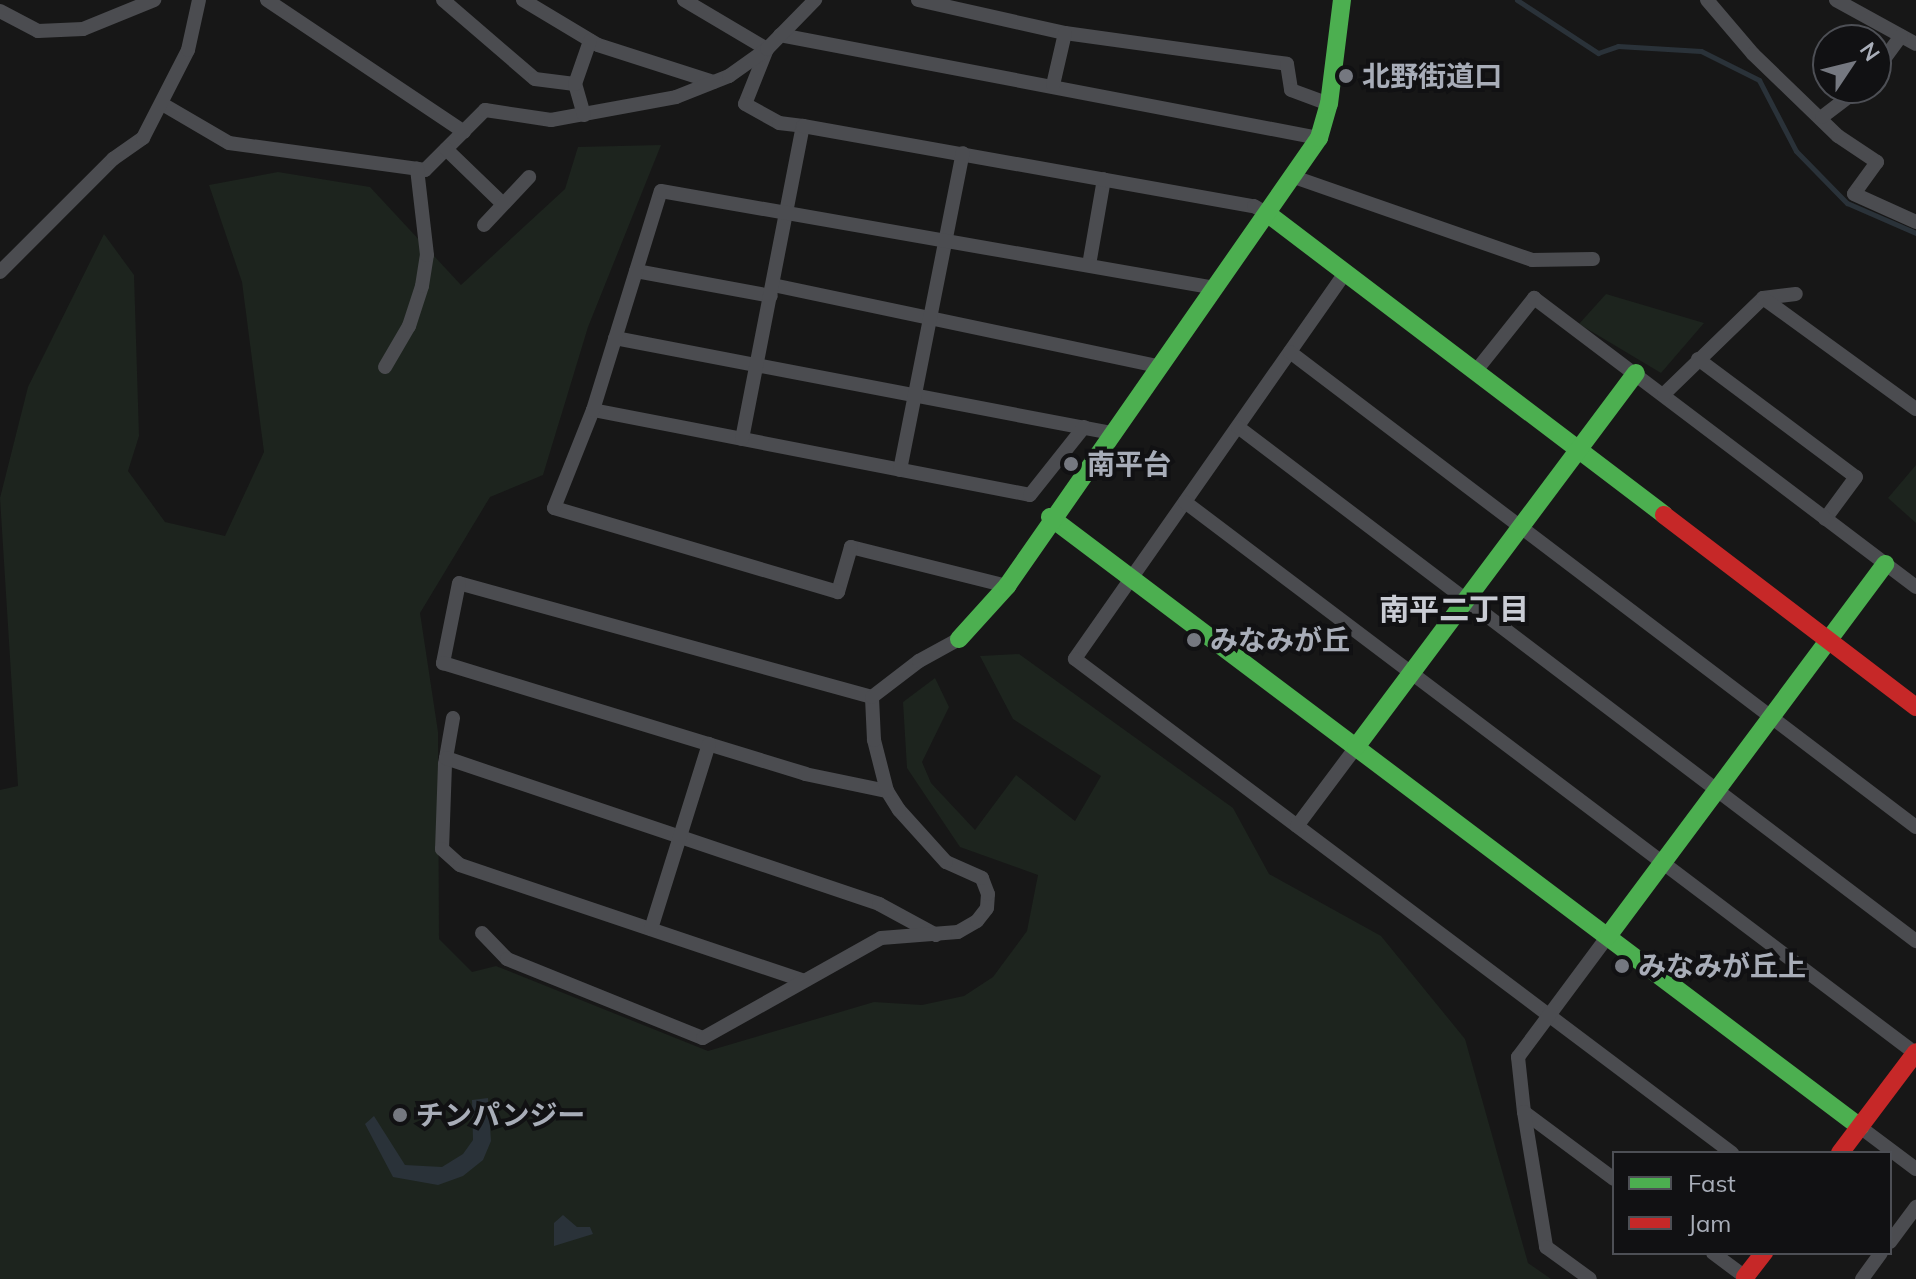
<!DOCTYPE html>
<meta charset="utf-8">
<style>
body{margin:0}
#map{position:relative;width:1916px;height:1279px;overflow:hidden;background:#171717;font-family:Mulish,"Noto Sans JP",sans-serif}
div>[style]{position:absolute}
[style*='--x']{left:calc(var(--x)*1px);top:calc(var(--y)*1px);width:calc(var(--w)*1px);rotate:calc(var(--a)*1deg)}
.green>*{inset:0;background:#1d241e}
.water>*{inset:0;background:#2a3239}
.stream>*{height:5px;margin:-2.5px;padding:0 2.5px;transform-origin:2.5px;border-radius:2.5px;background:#2a3239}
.street>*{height:14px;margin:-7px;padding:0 7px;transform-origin:7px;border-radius:7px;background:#4b4c50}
.fast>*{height:18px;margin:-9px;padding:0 9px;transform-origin:9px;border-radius:9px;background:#4caf50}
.jam>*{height:18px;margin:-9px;padding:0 9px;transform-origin:9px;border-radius:9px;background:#c62828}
.dots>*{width:22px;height:22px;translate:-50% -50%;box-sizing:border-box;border:4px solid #111113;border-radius:50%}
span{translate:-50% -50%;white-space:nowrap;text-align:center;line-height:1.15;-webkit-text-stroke:8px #111113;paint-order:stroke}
.poi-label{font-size:28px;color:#a8adb8;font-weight:700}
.left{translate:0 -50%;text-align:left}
.neighbourhood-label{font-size:30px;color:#c9ccd4;font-weight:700}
.legend{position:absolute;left:1612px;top:1151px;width:280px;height:104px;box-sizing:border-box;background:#111113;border:2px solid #4d4f55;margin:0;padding:10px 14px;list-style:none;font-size:24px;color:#a8adb8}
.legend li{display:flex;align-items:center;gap:16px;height:40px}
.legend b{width:40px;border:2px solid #4d4f55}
.north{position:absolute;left:1812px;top:24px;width:80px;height:80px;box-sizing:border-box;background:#111113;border:2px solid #4d4f55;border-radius:50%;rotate:55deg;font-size:22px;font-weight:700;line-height:32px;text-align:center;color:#a8adb8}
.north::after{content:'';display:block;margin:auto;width:28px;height:36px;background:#757880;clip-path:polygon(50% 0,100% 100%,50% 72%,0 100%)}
</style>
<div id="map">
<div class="green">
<div style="clip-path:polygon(661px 145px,588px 327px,543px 475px,490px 497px,420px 613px,438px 732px,439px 939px,472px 972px,496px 966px,708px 1051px,874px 1002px,922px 1005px,964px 996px,993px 977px,1027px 931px,1038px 875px,960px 847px,907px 768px,903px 702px,935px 678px,949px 707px,922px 762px,931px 783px,975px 830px,1016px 775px,1075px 821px,1101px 776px,1013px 719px,980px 656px,1019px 654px,1233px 808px,1269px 874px,1381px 936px,1465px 1039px,1528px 1263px,1551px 1279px,0 1279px,0 790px,18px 786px,0 498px,28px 387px,104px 234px,134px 275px,139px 436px,128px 471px,165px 522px,225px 536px,264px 452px,242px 282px,209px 185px,278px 172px,370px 187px,461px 285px,565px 189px,578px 147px)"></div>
<div style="clip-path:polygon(1606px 294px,1704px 323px,1661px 373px,1579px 324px)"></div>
<div style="clip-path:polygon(1916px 465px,1916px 523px,1888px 498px)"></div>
</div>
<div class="water">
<div style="clip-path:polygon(488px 1098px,491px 1141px,483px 1160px,463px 1176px,438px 1185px,393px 1177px,365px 1124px,374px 1116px,405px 1165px,442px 1167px,463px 1154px,473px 1140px,472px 1100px)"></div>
<div style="clip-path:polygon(563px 1215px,577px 1227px,590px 1227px,593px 1234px,554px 1246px,554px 1223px)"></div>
</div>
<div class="stream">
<div style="--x:1517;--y:0;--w:97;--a:33.2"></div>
<div style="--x:1598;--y:53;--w:21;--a:-19"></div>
<div style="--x:1618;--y:46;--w:83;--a:3.4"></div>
<div style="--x:1701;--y:51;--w:65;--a:26.6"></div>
<div style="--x:1759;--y:80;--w:80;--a:62.5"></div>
<div style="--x:1796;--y:151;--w:73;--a:45.6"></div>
<div style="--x:1847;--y:203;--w:75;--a:23.5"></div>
</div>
<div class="street">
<div style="--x:267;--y:0;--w:237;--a:33.8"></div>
<div style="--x:443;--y:0;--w:121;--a:40.7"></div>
<div style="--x:535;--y:79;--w:40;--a:7.1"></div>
<div style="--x:523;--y:0;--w:87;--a:31"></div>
<div style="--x:598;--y:45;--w:121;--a:17.8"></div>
<div style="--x:684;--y:0;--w:96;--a:30.6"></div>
<div style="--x:767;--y:49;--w:59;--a:111.8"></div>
<div style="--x:745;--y:104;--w:39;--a:29"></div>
<div style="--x:779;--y:123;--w:24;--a:7"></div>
<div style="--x:918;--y:0;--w:151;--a:12.7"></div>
<div style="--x:1065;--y:33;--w:224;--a:7.9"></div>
<div style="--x:1287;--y:64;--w:26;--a:81"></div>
<div style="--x:1291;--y:90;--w:40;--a:20.2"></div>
<div style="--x:1707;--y:0;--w:71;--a:49.6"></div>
<div style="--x:1753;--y:54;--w:118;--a:44"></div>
<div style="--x:1838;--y:136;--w:47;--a:33.7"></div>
<div style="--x:1877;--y:162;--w:39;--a:126"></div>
<div style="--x:1854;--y:194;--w:68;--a:24.3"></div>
<div style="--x:1836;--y:0;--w:91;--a:28.8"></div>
<div style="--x:0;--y:11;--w:43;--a:27.8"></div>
<div style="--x:38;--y:31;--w:45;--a:-2.5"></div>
<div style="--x:83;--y:29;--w:77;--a:-22.2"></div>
<div style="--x:780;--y:35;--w:549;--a:10.82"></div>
<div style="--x:1876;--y:70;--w:42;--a:-53.7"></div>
<div style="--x:1053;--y:85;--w:53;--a:-77"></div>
<div style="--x:164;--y:105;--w:75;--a:30.3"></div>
<div style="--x:229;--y:143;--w:198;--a:7.8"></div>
<div style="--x:425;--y:170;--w:85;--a:-45"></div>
<div style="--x:485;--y:110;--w:67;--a:8.6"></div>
<div style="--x:551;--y:120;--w:127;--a:-10.4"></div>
<div style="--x:676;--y:97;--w:57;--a:-21.6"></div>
<div style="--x:729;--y:76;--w:47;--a:-35.4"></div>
<div style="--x:767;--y:49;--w:69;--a:-45.6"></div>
<div style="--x:584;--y:115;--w:32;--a:-106"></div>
<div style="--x:575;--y:84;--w:46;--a:-70.8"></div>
<div style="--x:1822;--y:117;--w:48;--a:-37.3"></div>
<div style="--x:446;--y:149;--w:79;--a:44"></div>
<div style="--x:1294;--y:177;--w:252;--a:19.2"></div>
<div style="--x:1532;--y:260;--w:61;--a:-0.9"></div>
<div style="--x:484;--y:225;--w:66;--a:-46.8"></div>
<div style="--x:1089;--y:265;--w:87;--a:-80.1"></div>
<div style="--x:636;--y:271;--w:137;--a:10.5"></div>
<div style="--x:0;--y:272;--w:160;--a:-45"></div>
<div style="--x:113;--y:159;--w:37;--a:-35"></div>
<div style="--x:143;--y:138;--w:99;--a:-62.9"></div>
<div style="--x:188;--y:50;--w:51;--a:-77.6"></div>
<div style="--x:1345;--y:273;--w:471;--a:125"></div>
<div style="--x:1075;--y:659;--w:822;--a:36.94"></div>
<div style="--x:773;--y:285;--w:394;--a:11.9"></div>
<div style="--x:1763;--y:298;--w:33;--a:-7"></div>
<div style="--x:615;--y:338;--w:505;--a:10.84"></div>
<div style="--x:1290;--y:352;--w:786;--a:37.19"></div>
<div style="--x:1698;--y:359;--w:197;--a:36.8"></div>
<div style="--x:1856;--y:477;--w:52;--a:126.4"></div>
<div style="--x:385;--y:367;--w:48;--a:-59.7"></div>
<div style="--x:409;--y:326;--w:42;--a:-72"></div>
<div style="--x:422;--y:286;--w:31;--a:-81"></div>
<div style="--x:427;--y:255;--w:87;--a:-96.6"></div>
<div style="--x:1475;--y:372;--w:95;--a:-51.4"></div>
<div style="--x:1534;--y:298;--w:479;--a:37.1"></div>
<div style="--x:1664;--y:394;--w:138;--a:-44.1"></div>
<div style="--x:1763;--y:298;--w:189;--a:36"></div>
<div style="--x:593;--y:410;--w:445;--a:11"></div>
<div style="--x:1030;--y:495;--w:87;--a:-51.5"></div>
<div style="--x:1238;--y:427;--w:851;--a:37.17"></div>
<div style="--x:742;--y:439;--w:319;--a:-79"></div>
<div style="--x:803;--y:126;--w:458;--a:10.1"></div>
<div style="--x:1254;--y:206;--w:16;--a:30"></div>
<div style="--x:900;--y:470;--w:323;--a:-78.8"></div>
<div style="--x:1185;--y:502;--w:915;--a:37.05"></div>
<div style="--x:1007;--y:586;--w:161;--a:-166"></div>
<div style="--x:851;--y:547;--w:47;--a:106.1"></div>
<div style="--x:838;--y:592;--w:296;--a:-163.5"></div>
<div style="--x:554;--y:508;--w:105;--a:-68.3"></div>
<div style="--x:593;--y:410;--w:229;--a:-72.8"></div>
<div style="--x:661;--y:191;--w:562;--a:9.93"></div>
<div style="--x:872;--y:697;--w:428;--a:-164.6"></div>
<div style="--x:459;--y:583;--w:82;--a:101.3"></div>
<div style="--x:443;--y:663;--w:379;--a:17"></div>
<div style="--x:805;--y:774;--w:84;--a:11.7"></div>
<div style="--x:453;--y:718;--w:47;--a:99.9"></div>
<div style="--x:445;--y:764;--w:85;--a:92"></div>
<div style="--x:442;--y:849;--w:24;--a:42"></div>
<div style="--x:460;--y:865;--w:361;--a:18.6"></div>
<div style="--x:446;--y:758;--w:457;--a:18.6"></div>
<div style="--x:879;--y:904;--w:65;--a:28.5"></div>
<div style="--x:1297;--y:826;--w:99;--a:-53.2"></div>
<div style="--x:651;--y:929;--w:194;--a:-72.6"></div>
<div style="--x:482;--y:933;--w:36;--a:46"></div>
<div style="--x:507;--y:959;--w:211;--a:22"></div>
<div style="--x:703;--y:1038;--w:204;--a:-29.3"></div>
<div style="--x:881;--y:938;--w:77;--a:-4.5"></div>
<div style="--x:958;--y:932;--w:22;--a:-30"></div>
<div style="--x:977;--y:921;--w:16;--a:-52"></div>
<div style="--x:987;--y:908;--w:14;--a:-86"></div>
<div style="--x:988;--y:894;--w:17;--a:-111"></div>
<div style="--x:982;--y:878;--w:39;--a:-156"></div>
<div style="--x:946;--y:862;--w:70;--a:-132.1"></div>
<div style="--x:899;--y:810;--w:22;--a:-122"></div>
<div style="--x:887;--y:791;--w:53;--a:-104.3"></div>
<div style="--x:874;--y:740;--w:43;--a:-92.7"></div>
<div style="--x:872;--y:697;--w:59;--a:-37.5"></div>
<div style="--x:919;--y:661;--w:46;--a:-28.8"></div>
<div style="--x:1608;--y:936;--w:151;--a:126.6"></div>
<div style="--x:1518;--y:1057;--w:55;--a:83.8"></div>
<div style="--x:1524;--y:1112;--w:112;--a:36.7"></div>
<div style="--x:1524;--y:1112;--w:137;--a:80.7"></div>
<div style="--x:1546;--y:1247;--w:54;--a:36"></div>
<div style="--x:1860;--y:1127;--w:70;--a:36.9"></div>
<div style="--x:1890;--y:1242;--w:44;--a:-53.4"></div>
<div style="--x:1713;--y:1253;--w:44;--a:36.6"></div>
<div style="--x:1862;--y:1279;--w:32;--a:-54"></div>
</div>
<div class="fast">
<div style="--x:1268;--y:214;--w:497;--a:37.2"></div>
<div style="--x:1050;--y:517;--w:1014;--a:36.98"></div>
<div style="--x:959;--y:639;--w:72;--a:-47.8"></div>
<div style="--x:1007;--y:586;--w:546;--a:-55.15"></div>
<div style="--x:1319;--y:138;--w:35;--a:-74"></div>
<div style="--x:1329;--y:104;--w:105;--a:-82.9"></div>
<div style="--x:1356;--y:747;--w:467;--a:-53.2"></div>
<div style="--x:1608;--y:936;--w:464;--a:-53.3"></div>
</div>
<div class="jam">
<div style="--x:1664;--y:515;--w:317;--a:37.3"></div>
<div style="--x:1840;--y:1153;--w:126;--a:-53"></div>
<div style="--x:1745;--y:1277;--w:31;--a:-52"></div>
</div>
<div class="dots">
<div style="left:1346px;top:76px;background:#757880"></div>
<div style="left:1071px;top:464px;background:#757880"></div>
<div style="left:1194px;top:640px;background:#757880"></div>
<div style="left:1622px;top:966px;background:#757880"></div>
<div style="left:400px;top:1115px;background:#757880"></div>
</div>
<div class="poi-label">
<span class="left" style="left:1362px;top:76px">北野街道口</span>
<span class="left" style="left:1087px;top:464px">南平台</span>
<span class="left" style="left:1210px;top:640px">みなみが丘</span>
<span class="left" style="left:1638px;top:966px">みなみが丘上</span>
<span class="left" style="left:416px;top:1115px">チンパンジー</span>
</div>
<div class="neighbourhood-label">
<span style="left:1454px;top:609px">南平二丁目</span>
</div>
<ul class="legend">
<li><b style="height:10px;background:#4caf50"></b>Fast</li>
<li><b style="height:10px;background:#c62828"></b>Jam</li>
</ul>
<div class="north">N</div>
</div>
